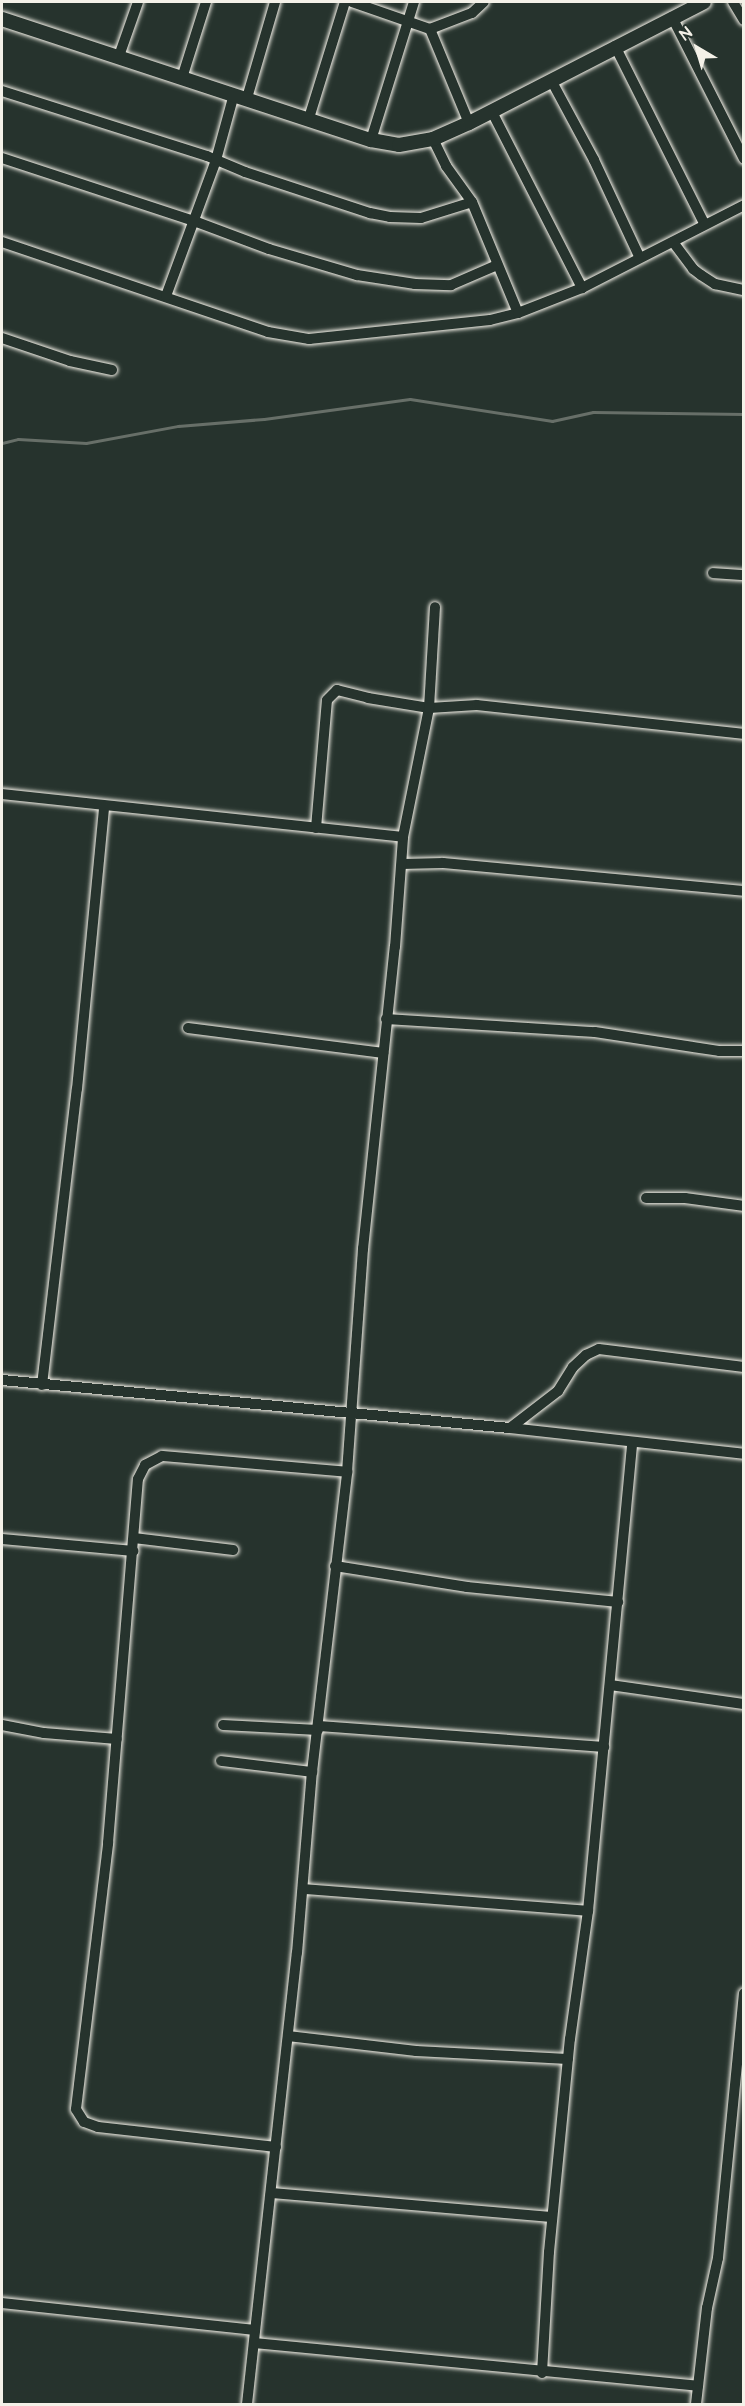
<!DOCTYPE html>
<style>
body{margin:0}
#map{position:relative;width:745px;height:2406px;overflow:hidden;background:#26332d;font-family:"Architects Daughter",sans-serif}
div>[style]{position:absolute}
[style*='--x']{left:calc(var(--x)*1px);top:calc(var(--y)*1px);width:calc(var(--w)*1px);rotate:calc(var(--a)*1deg)}
.stream>*{height:3px;margin:-1.5px;padding:0 1.5px;transform-origin:1.5px;border-radius:1.5px;background:#676f68}
.roads{filter:drop-shadow(0 0 2px #f4f1e8) drop-shadow(0 0 2px #f4f1e8)}
.minor>*{height:10px;margin:-5px;padding:0 5px;transform-origin:5px;border-radius:5px;background:#26332d}
.secondary>*{height:14px;margin:-7px;padding:0 7px;transform-origin:7px;border-radius:7px;background:#26332d}
span{translate:-50% -50%;white-space:nowrap;text-align:center;line-height:1.15;-webkit-text-stroke:4.5px #26332d;paint-order:stroke}
.frame{position:absolute;inset:0;border:3px solid #f4f1e8;pointer-events:none}
.north{position:absolute;left:667px;top:18px;width:60px;height:60px;-webkit-text-stroke:4px #26332d;paint-order:stroke;rotate:322deg;font-size:16px;font-weight:700;line-height:24px;text-align:center;color:#f4f1e8}
.north::after{content:'';display:block;margin:auto;width:21px;height:27px;background:#f4f1e8;clip-path:polygon(50% 0,100% 100%,50% 72%,0 100%)}
</style>
<div id="map">
<div class="stream">
<div style="--x:2;--y:443;--w:16;--a:-14"></div>
<div style="--x:18;--y:439;--w:68;--a:3.4"></div>
<div style="--x:86;--y:443;--w:94;--a:-10.5"></div>
<div style="--x:178;--y:426;--w:86;--a:-4.7"></div>
<div style="--x:264;--y:419;--w:147;--a:-7.8"></div>
<div style="--x:410;--y:399;--w:144;--a:8.8"></div>
<div style="--x:552;--y:421;--w:42;--a:-12.4"></div>
<div style="--x:593;--y:412;--w:151;--a:0.8"></div>
</div>
<div class="roads">
<div class="minor">
<div style="--x:352;--y:2;--w:83;--a:19.1"></div>
<div style="--x:430;--y:29;--w:45;--a:-20.9"></div>
<div style="--x:472;--y:13;--w:16;--a:-43"></div>
<div style="--x:733;--y:2;--w:21;--a:59"></div>
<div style="--x:672;--y:17;--w:159;--a:63.1"></div>
<div style="--x:430;--y:29;--w:102;--a:67.5"></div>
<div style="--x:615;--y:46;--w:198;--a:63.3"></div>
<div style="--x:119;--y:56;--w:57;--a:-70.6"></div>
<div style="--x:182;--y:78;--w:80;--a:-72.5"></div>
<div style="--x:551;--y:80;--w:91;--a:61.7"></div>
<div style="--x:594;--y:160;--w:108;--a:64.9"></div>
<div style="--x:2;--y:91;--w:215;--a:17.6"></div>
<div style="--x:207;--y:156;--w:41;--a:22.8"></div>
<div style="--x:245;--y:172;--w:132;--a:18.2"></div>
<div style="--x:370;--y:213;--w:20;--a:11"></div>
<div style="--x:390;--y:217;--w:31;--a:2"></div>
<div style="--x:421;--y:218;--w:53;--a:-17.4"></div>
<div style="--x:247;--y:98;--w:100;--a:-73.7"></div>
<div style="--x:492;--y:112;--w:198;--a:62.9"></div>
<div style="--x:309;--y:118;--w:121;--a:-72.8"></div>
<div style="--x:433;--y:139;--w:30;--a:64"></div>
<div style="--x:446;--y:166;--w:44;--a:54.2"></div>
<div style="--x:472;--y:202;--w:120;--a:67.5"></div>
<div style="--x:371;--y:140;--w:145;--a:-72.7"></div>
<div style="--x:2;--y:158;--w:202;--a:18.2"></div>
<div style="--x:194;--y:221;--w:80;--a:20.5"></div>
<div style="--x:269;--y:249;--w:92;--a:16.5"></div>
<div style="--x:357;--y:275;--w:59;--a:8.8"></div>
<div style="--x:415;--y:284;--w:36;--a:2"></div>
<div style="--x:451;--y:285;--w:50;--a:-23.5"></div>
<div style="--x:2;--y:242;--w:281;--a:18.7"></div>
<div style="--x:268;--y:332;--w:42;--a:9.7"></div>
<div style="--x:309;--y:339;--w:182;--a:-6"></div>
<div style="--x:490;--y:320;--w:29;--a:-14"></div>
<div style="--x:518;--y:313;--w:69;--a:-21.3"></div>
<div style="--x:582;--y:288;--w:182;--a:-27.1"></div>
<div style="--x:673;--y:242;--w:34;--a:53"></div>
<div style="--x:693;--y:269;--w:10;--a:37"></div>
<div style="--x:701;--y:275;--w:17;--a:33"></div>
<div style="--x:715;--y:284;--w:30;--a:12"></div>
<div style="--x:166;--y:296;--w:145;--a:-69.8"></div>
<div style="--x:216;--y:160;--w:68;--a:-74.7"></div>
<div style="--x:2;--y:338;--w:72;--a:18.7"></div>
<div style="--x:70;--y:361;--w:43;--a:12.1"></div>
<div style="--x:713;--y:573;--w:31;--a:4"></div>
<div style="--x:2;--y:794;--w:403;--a:6.1"></div>
<div style="--x:316;--y:828;--w:128;--a:-85.1"></div>
<div style="--x:327;--y:700;--w:14;--a:-45"></div>
<div style="--x:337;--y:690;--w:32;--a:14"></div>
<div style="--x:368;--y:698;--w:62;--a:9.3"></div>
<div style="--x:429;--y:708;--w:48;--a:-3.6"></div>
<div style="--x:477;--y:705;--w:269;--a:6.2"></div>
<div style="--x:402;--y:864;--w:41;--a:-1.4"></div>
<div style="--x:443;--y:863;--w:302;--a:5.3"></div>
<div style="--x:386;--y:1019;--w:209;--a:3.6"></div>
<div style="--x:595;--y:1032;--w:125;--a:8.7"></div>
<div style="--x:719;--y:1051;--w:25;--a:0"></div>
<div style="--x:188;--y:1028;--w:197;--a:7.3"></div>
<div style="--x:646;--y:1198;--w:39;--a:0"></div>
<div style="--x:685;--y:1198;--w:60;--a:7.7"></div>
<div style="--x:2;--y:1380;--w:510;--a:5.4"></div>
<div style="--x:510;--y:1428;--w:235;--a:6.3"></div>
<div style="--x:42;--y:1385;--w:298;--a:-83.3"></div>
<div style="--x:77;--y:1089;--w:283;--a:-84.5"></div>
<div style="--x:510;--y:1428;--w:61;--a:-37.6"></div>
<div style="--x:558;--y:1391;--w:28;--a:-58"></div>
<div style="--x:573;--y:1367;--w:18;--a:-43"></div>
<div style="--x:586;--y:1355;--w:14;--a:-25"></div>
<div style="--x:599;--y:1349;--w:146;--a:7.1"></div>
<div style="--x:134;--y:1538;--w:100;--a:6.9"></div>
<div style="--x:2;--y:1539;--w:132;--a:5.2"></div>
<div style="--x:335;--y:1566;--w:134;--a:9"></div>
<div style="--x:467;--y:1587;--w:152;--a:5.7"></div>
<div style="--x:610;--y:1685;--w:135;--a:8.1"></div>
<div style="--x:2;--y:1725;--w:43;--a:10.8"></div>
<div style="--x:44;--y:1733;--w:73;--a:4.7"></div>
<div style="--x:223;--y:1725;--w:95;--a:3"></div>
<div style="--x:319;--y:1726;--w:286;--a:4.2"></div>
<div style="--x:221;--y:1761;--w:92;--a:6.9"></div>
<div style="--x:304;--y:1889;--w:285;--a:4.4"></div>
<div style="--x:288;--y:2036;--w:129;--a:6.7"></div>
<div style="--x:416;--y:2051;--w:152;--a:3"></div>
<div style="--x:276;--y:2147;--w:179;--a:-173.6"></div>
<div style="--x:98;--y:2127;--w:15;--a:-160"></div>
<div style="--x:84;--y:2122;--w:15;--a:-122"></div>
<div style="--x:76;--y:2109;--w:268;--a:-83.1"></div>
<div style="--x:108;--y:1843;--w:365;--a:-85.3"></div>
<div style="--x:138;--y:1479;--w:16;--a:-63"></div>
<div style="--x:145;--y:1465;--w:19;--a:-28"></div>
<div style="--x:162;--y:1456;--w:186;--a:4.9"></div>
<div style="--x:271;--y:2193;--w:282;--a:4.9"></div>
<div style="--x:2;--y:2303;--w:254;--a:6.1"></div>
<div style="--x:254;--y:2343;--w:446;--a:5.5"></div>
<div style="--x:542;--y:2373;--w:121;--a:-86.7"></div>
<div style="--x:549;--y:2252;--w:214;--a:-84.4"></div>
<div style="--x:570;--y:2039;--w:129;--a:-82"></div>
<div style="--x:588;--y:1911;--w:470;--a:-84.6"></div>
<div style="--x:247;--y:2404;--w:454;--a:-83.7"></div>
<div style="--x:297;--y:1953;--w:182;--a:-85.3"></div>
<div style="--x:312;--y:1772;--w:302;--a:-83.3"></div>
<div style="--x:347;--y:1472;--w:224;--a:-85.9"></div>
<div style="--x:363;--y:1249;--w:304;--a:-84"></div>
<div style="--x:395;--y:947;--w:110;--a:-85.8"></div>
<div style="--x:403;--y:837;--w:132;--a:-78.6"></div>
<div style="--x:429;--y:708;--w:101;--a:-86.6"></div>
<div style="--x:696;--y:2404;--w:97;--a:-83.5"></div>
<div style="--x:707;--y:2308;--w:51;--a:-77.6"></div>
<div style="--x:718;--y:2258;--w:266;--a:-84.4"></div>
</div>
<div class="secondary">
<div style="--x:2;--y:19;--w:388;--a:18.2"></div>
<div style="--x:371;--y:140;--w:28;--a:10"></div>
<div style="--x:399;--y:145;--w:35;--a:-10"></div>
<div style="--x:433;--y:139;--w:39;--a:-24"></div>
<div style="--x:469;--y:123;--w:264;--a:-27.2"></div>
</div>
</div>
<div class="frame"></div>
<div class="north">N</div>
</div>
